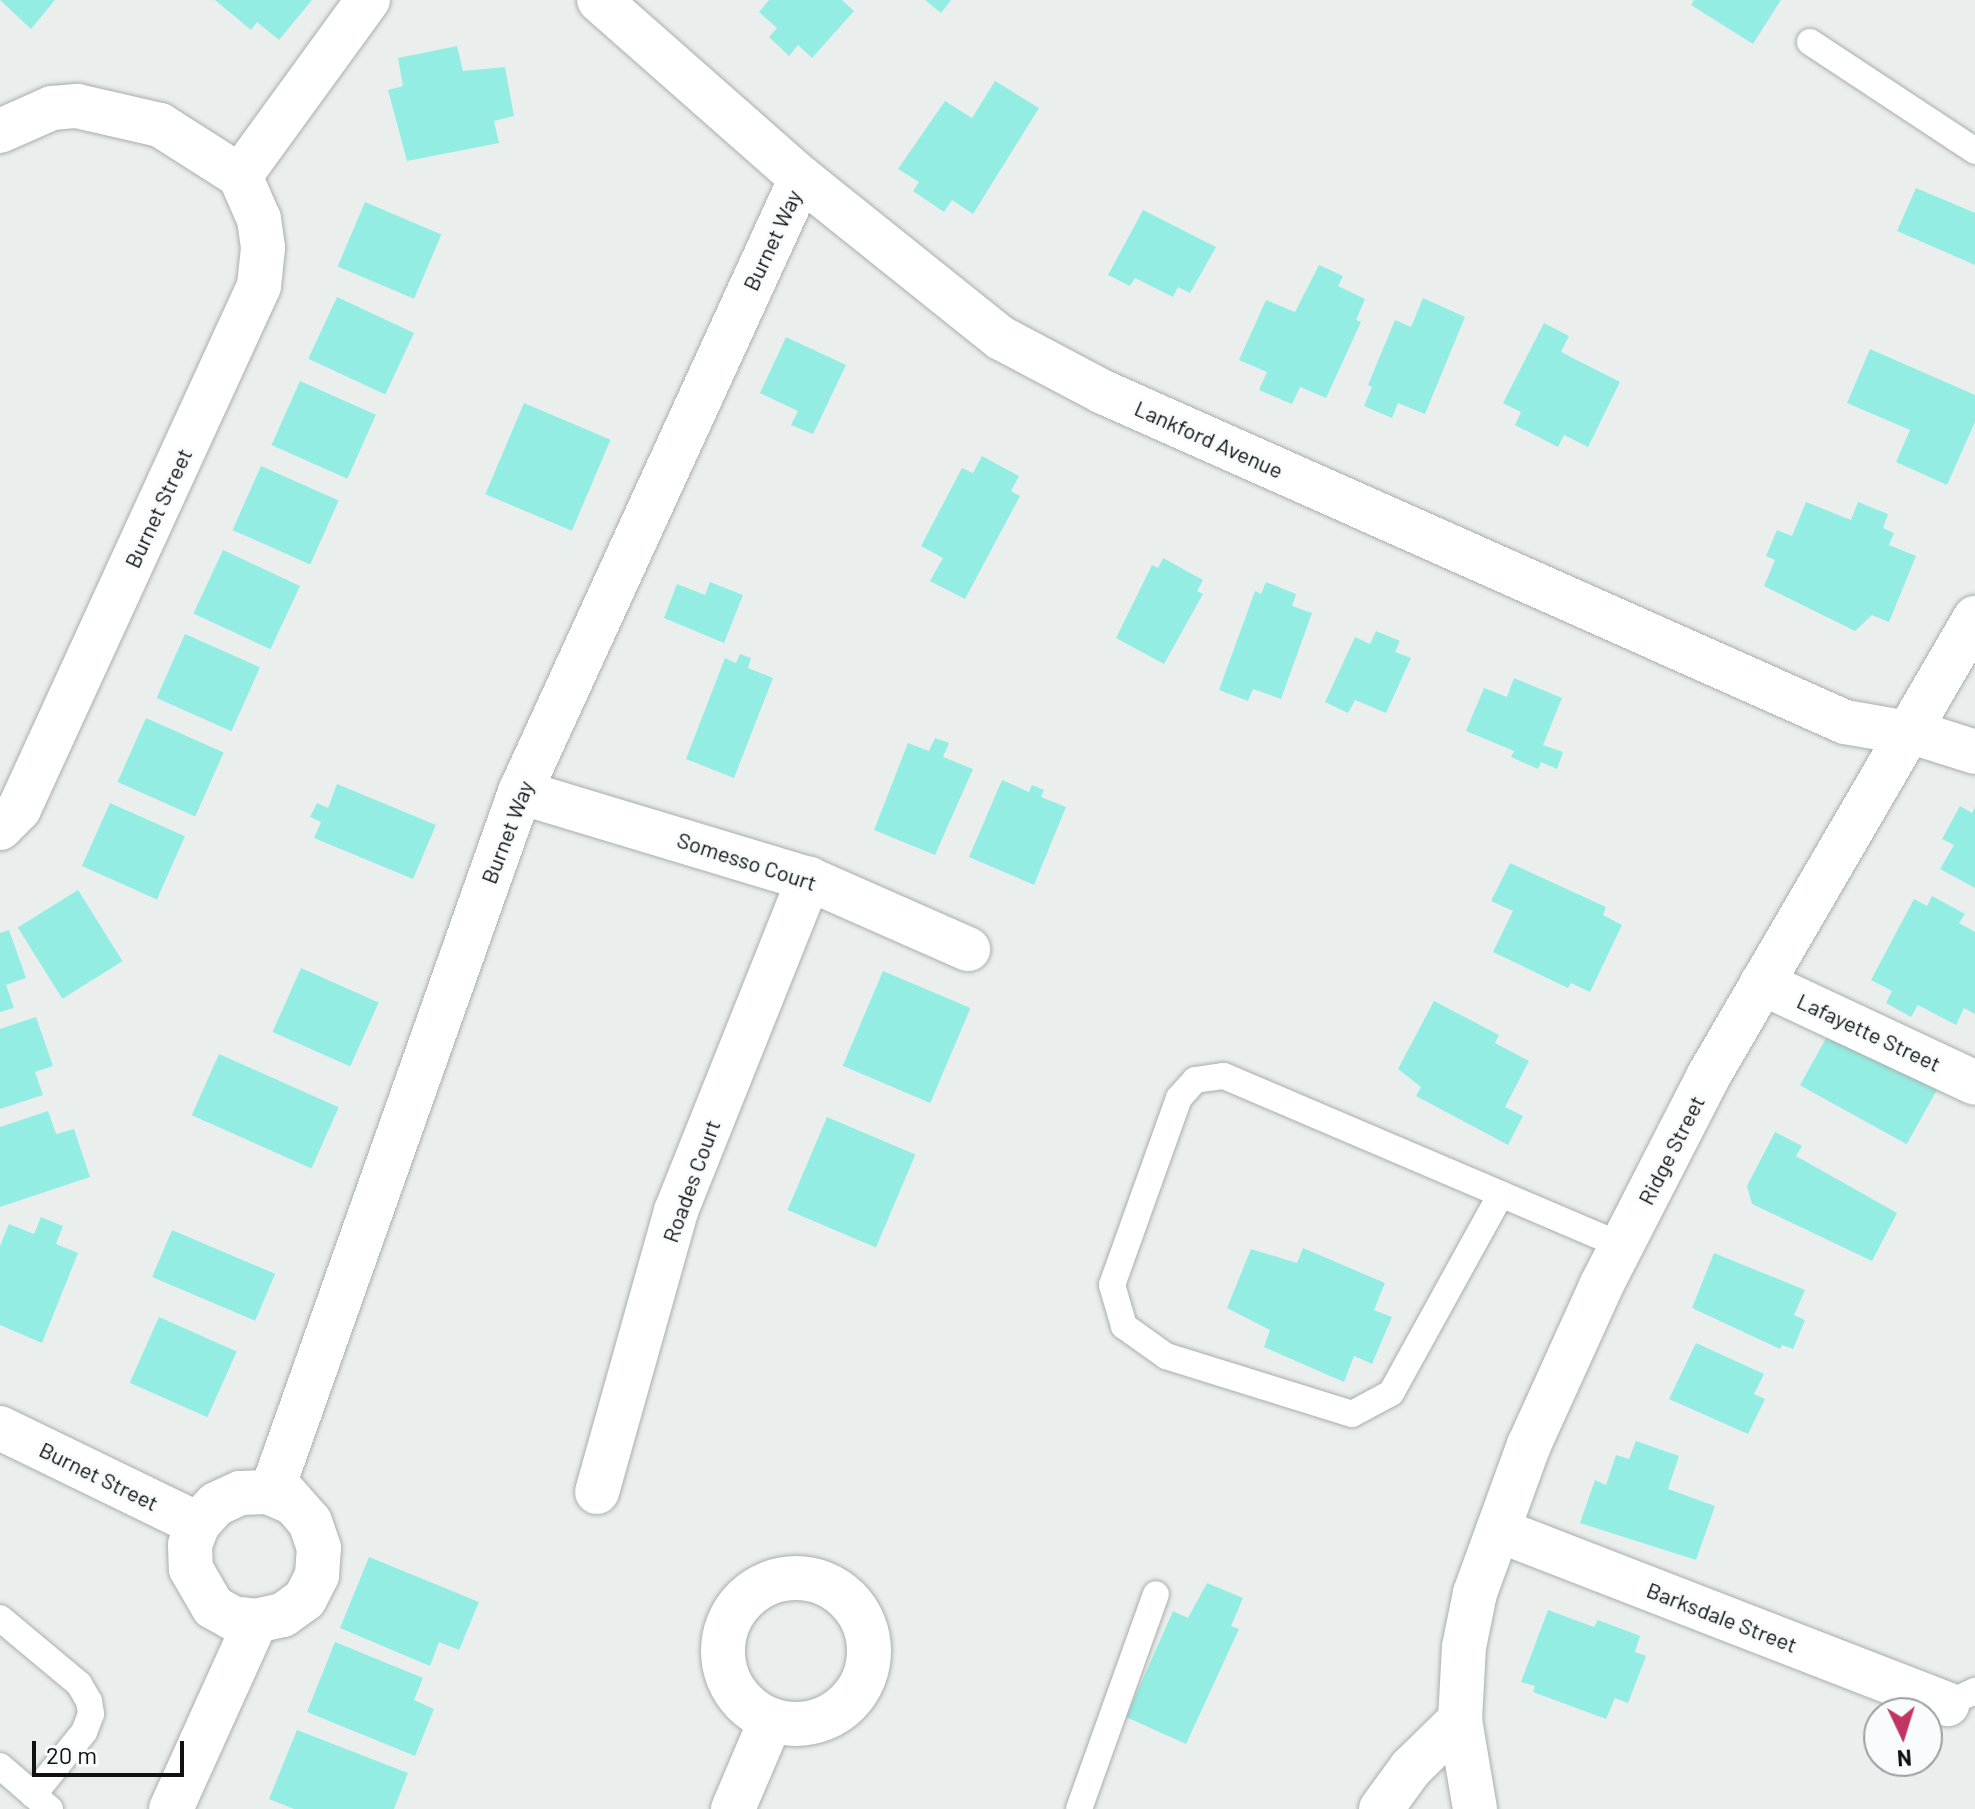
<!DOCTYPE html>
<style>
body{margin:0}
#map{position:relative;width:1975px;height:1809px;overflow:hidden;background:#eaefee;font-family:Barlow,sans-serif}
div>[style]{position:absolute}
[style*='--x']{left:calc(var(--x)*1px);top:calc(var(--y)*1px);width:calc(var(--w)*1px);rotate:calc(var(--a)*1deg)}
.building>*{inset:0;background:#94ede2;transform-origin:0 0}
.roads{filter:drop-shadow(0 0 2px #a9aead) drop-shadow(0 0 2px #a9aead)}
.service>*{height:26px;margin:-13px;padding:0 13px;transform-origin:13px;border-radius:13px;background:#fff}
.minor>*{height:44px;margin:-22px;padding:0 22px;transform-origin:22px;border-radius:22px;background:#fff}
.minor>.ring{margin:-22px;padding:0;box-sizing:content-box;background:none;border:44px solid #fff;border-radius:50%}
span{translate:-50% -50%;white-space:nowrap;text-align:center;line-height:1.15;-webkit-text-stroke:6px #f8fcfc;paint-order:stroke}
.street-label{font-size:22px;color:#101212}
.north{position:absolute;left:1863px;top:1697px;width:80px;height:80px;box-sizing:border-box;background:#f8fcfc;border:2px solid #9b9e9e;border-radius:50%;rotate:176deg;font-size:22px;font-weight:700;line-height:32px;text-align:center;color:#101212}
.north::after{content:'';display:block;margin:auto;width:28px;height:36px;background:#c23462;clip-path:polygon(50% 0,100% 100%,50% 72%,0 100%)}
.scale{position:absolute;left:32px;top:1741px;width:152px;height:36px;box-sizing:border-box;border:4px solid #101212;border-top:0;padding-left:10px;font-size:24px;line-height:28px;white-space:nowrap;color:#101212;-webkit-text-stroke:6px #f8fcfc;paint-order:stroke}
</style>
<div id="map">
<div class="building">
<div style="clip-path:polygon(0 0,55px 0,31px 29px)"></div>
<div style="clip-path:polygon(215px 0,312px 0,279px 40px,257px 22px,251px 30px)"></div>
<div style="clip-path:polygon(769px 0,842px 0,854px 11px,812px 58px,798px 45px,789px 56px,769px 37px,777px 28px,759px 12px)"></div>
<div style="clip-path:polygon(925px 0,951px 0,941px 13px)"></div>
<div style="clip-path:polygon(1694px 0,1781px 0,1753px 44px,1691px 5px)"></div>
<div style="clip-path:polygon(457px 46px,463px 71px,505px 67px,514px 116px,494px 121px,499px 143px,407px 161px,388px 90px,403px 86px,398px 58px)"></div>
<div style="clip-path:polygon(995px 81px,1039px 108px,973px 214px,952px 200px,944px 212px,913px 191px,919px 182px,898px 169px,945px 101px,972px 118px)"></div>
<div style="clip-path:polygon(1916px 188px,1975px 213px,1975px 265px,1897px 231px)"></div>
<div style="left:365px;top:202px;width:83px;height:70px;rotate:23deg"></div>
<div style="clip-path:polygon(1143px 210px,1216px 247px,1190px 293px,1178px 287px,1173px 297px,1135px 278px,1130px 286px,1108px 275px)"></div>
<div style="clip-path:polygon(1319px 265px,1343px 276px,1338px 286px,1365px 299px,1356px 320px,1361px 322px,1326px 398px,1300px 387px,1292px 404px,1259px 390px,1267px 372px,1239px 360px,1266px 300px,1295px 312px)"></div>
<div style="left:337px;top:297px;width:85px;height:68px;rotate:25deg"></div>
<div style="clip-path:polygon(1423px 298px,1465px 317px,1425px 414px,1398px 403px,1392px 418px,1364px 406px,1372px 387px,1368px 385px,1395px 320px,1411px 327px)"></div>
<div style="clip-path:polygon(1544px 323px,1569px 336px,1561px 352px,1620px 382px,1588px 447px,1564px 435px,1558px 447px,1515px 425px,1521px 412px,1503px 403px)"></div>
<div style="clip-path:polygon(786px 337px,846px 365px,813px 434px,791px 425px,798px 411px,760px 393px)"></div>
<div style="clip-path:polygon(1870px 349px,1975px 395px,1975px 422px,1947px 485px,1896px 462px,1910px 430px,1847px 403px)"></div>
<div style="left:300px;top:381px;width:83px;height:70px;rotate:24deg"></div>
<div style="left:524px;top:403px;width:94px;height:99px;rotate:23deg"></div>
<div style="clip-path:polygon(982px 456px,1019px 476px,1011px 491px,1020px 496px,965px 599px,930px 581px,943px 558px,921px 546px,962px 468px,973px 473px)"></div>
<div style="left:261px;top:466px;width:85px;height:70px;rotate:24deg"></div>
<div style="clip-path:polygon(1806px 502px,1851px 520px,1858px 502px,1888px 514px,1883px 528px,1894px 533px,1889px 545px,1916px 556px,1889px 622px,1872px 615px,1855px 631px,1764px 586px,1775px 560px,1766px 556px,1777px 530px,1792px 536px)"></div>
<div style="left:223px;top:550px;width:85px;height:70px;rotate:25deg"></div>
<div style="clip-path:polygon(1163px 558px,1203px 580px,1197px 591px,1203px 594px,1164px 664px,1116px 638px,1152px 565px,1158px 568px)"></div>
<div style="clip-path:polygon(710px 582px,743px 595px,724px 643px,664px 618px,677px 584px,705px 595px)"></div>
<div style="clip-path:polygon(1266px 582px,1296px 594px,1292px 606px,1312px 613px,1281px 699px,1253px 689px,1248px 701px,1219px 690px,1255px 591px,1261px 594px)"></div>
<div style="clip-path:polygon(1376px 631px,1400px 641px,1395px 652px,1411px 658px,1386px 713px,1355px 700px,1348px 713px,1325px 702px,1355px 637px,1370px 644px)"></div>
<div style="left:185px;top:634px;width:82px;height:70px;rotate:24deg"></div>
<div style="clip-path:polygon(740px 654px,751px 658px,748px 668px,773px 678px,734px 778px,686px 759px,725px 658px,736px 663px)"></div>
<div style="clip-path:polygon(1514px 678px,1562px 698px,1543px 745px,1563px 752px,1557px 769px,1541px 762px,1538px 769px,1511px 757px,1514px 751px,1466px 731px,1484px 688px,1507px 697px)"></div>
<div style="left:146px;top:718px;width:85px;height:70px;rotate:24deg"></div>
<div style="clip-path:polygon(935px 738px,949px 743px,943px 757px,973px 769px,935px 855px,874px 830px,908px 743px,929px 751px)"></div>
<div style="clip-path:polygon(1002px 780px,1029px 792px,1032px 785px,1044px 790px,1041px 797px,1066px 807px,1034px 885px,969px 857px)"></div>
<div style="clip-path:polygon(337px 784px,436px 825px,413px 879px,314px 838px,321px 822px,310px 817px,317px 803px,328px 808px)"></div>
<div style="left:110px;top:803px;width:82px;height:69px;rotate:24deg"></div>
<div style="clip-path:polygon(1960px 806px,1972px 813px,1975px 807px,1975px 888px,1940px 869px,1954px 845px,1942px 839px)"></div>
<div style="clip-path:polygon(1510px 863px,1606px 907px,1603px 915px,1622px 925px,1590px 992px,1571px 983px,1568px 988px,1493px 952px,1513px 911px,1491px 901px)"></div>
<div style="left:78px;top:890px;width:84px;height:71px;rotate:58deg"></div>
<div style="clip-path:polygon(1932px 896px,1965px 914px,1959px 923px,1975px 932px,1975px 1014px,1964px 1008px,1956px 1025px,1918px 1005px,1911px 1017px,1886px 1003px,1892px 991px,1871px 980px,1914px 899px,1927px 906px)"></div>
<div style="clip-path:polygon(9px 930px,26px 978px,6px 985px,14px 1008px,0 1012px,0 933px)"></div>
<div style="left:301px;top:968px;width:85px;height:70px;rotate:24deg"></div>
<div style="left:883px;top:971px;width:95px;height:103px;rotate:23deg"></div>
<div style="clip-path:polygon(1434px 1001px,1499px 1035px,1495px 1043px,1529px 1061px,1505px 1107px,1523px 1116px,1508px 1145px,1416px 1096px,1421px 1087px,1398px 1069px)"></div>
<div style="clip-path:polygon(36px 1017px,53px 1066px,35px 1072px,43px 1095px,0 1109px,0 1029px)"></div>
<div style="left:1830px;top:1031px;width:122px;height:62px;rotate:29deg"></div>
<div style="left:219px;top:1054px;width:131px;height:67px;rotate:24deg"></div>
<div style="clip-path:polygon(48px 1111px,56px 1134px,74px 1129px,90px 1177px,0 1207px,0 1127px)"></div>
<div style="left:827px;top:1117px;width:96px;height:101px;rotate:23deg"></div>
<div style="clip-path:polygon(1775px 1132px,1802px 1146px,1796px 1156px,1897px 1213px,1872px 1261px,1752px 1204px,1747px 1186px)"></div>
<div style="clip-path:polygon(41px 1217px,63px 1226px,56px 1244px,78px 1253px,42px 1343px,0 1325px,0 1246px,9px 1224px,34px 1234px)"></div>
<div style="left:172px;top:1230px;width:112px;height:51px;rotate:23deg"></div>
<div style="clip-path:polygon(1303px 1248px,1385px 1283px,1374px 1310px,1392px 1317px,1372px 1364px,1354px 1356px,1344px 1382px,1264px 1347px,1270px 1330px,1227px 1308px,1251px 1249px,1297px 1263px)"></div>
<div style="clip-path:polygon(1714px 1253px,1805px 1290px,1794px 1315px,1805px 1320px,1793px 1349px,1782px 1345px,1780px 1349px,1692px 1308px)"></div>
<div style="left:159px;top:1317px;width:85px;height:72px;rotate:24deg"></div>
<div style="clip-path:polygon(1696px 1343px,1764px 1374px,1754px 1394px,1765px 1399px,1748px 1434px,1669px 1399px)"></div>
<div style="clip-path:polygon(1636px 1441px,1679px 1456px,1668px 1489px,1715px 1506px,1696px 1560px,1580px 1523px,1595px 1480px,1606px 1485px,1616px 1455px,1629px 1459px)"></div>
<div style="clip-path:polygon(369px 1557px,479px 1602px,459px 1650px,439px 1642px,430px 1666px,340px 1628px)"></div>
<div style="clip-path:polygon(1207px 1583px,1243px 1598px,1231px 1626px,1239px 1629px,1186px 1744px,1126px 1717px,1173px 1611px,1188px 1618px)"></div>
<div style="clip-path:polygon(1548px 1610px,1594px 1627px,1598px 1620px,1640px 1636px,1635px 1652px,1646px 1656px,1628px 1703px,1615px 1698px,1606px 1719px,1533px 1692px,1535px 1686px,1521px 1682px)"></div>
<div style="clip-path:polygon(335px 1642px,423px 1678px,414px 1700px,434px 1709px,415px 1756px,307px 1712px)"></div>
<div style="clip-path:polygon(297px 1730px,408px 1773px,394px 1809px,294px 1809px,269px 1799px)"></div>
</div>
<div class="roads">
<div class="service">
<div style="--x:1810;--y:42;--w:198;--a:33.4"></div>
<div style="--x:1501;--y:1194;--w:227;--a:118.9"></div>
<div style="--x:1391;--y:1393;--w:44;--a:151.7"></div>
<div style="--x:1352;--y:1414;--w:195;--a:-162.7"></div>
<div style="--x:1166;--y:1356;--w:52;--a:-144.5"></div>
<div style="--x:1124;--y:1326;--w:43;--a:-106.3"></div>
<div style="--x:1112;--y:1285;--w:199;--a:-70.3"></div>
<div style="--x:1179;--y:1098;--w:24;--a:-48"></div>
<div style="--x:1195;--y:1080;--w:29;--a:-8"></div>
<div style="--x:1224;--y:1076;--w:433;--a:23.1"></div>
<div style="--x:0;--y:1618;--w:103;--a:39.9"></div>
<div style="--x:79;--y:1684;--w:20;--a:60"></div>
<div style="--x:89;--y:1701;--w:13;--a:81"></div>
<div style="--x:91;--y:1714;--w:19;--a:111"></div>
<div style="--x:84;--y:1732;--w:81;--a:129"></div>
<div style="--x:1947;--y:1704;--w:31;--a:-25"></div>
<div style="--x:0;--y:1766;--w:66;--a:40.7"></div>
<div style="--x:1079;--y:1809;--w:228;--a:-70.3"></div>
</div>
<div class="minor">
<div style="--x:599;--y:0;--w:269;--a:41.4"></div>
<div style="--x:801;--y:178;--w:256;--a:38.7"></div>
<div style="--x:1001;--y:338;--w:115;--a:27.9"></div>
<div style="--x:1103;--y:392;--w:812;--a:23.98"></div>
<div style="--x:1845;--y:722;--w:81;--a:9.9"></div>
<div style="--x:1925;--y:736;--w:52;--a:17.7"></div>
<div style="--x:0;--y:131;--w:57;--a:-23.9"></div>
<div style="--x:52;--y:108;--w:25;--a:-5"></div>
<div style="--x:77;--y:106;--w:85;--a:12.9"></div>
<div style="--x:160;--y:125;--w:95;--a:32.5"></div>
<div style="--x:240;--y:176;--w:47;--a:66.2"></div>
<div style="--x:259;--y:219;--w:29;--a:82"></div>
<div style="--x:263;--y:248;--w:38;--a:96"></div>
<div style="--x:259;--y:286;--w:575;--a:114.65"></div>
<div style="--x:19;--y:809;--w:27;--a:135"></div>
<div style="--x:240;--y:176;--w:218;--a:-54"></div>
<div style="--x:520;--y:792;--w:302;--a:16.8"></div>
<div style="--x:809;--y:879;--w:174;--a:23.8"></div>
<div style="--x:1762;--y:983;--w:235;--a:25.1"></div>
<div style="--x:0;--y:1428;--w:220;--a:25.9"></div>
<div style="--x:597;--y:1492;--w:292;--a:-74.3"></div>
<div style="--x:676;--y:1211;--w:358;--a:-68.2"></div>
<div style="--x:291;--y:1502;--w:26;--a:-157"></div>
<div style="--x:267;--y:1492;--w:27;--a:178"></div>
<div style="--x:240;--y:1493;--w:26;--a:155"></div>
<div style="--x:216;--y:1504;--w:27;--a:132"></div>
<div style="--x:198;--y:1524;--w:22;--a:111"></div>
<div style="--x:190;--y:1545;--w:24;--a:88"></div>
<div style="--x:191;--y:1569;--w:44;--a:59.9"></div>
<div style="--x:213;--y:1607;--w:23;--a:29"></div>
<div style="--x:233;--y:1618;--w:23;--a:7"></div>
<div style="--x:256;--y:1621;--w:28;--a:-13"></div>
<div style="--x:283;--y:1615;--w:27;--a:-36"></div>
<div style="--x:305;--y:1599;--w:27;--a:-63"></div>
<div style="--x:317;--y:1575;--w:27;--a:-86"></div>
<div style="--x:319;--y:1548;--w:28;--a:-109"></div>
<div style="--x:310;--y:1522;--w:53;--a:-131.2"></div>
<div style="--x:275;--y:1482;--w:732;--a:-70.45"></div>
<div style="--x:520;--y:792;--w:675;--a:-65.41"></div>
<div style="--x:1498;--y:1530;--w:482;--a:21.2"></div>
<div class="ring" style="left:723px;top:1578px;width:102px;height:102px"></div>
<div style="--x:171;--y:1809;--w:206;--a:-65.7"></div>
<div style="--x:733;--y:1809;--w:95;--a:-67"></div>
<div style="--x:1381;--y:1809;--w:51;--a:-53.8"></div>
<div style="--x:1411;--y:1768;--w:69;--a:-44.4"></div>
<div style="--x:1475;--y:1809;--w:90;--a:-99.6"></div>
<div style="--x:1460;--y:1720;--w:73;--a:-86.9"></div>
<div style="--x:1464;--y:1647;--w:55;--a:-78.5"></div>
<div style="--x:1475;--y:1593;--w:158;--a:-70"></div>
<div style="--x:1529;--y:1445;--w:175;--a:-65.6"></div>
<div style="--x:1601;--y:1286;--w:237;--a:-62.9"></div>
<div style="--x:1709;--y:1075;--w:529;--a:-59.8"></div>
</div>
</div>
<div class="street-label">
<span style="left:772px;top:240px;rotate:-65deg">Burnet Way</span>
<span style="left:1209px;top:439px;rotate:24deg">Lankford Avenue</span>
<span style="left:158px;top:508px;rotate:-65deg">Burnet Street</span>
<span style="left:507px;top:832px;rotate:-69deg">Burnet Way</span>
<span style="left:747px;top:861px;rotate:18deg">Somesso Court</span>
<span style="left:1869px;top:1032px;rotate:25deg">Lafayette Street</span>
<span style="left:1671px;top:1150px;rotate:-63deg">Ridge Street</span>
<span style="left:691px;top:1181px;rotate:-70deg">Roades Court</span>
<span style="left:99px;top:1476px;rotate:26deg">Burnet Street</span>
<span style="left:1722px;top:1617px;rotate:21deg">Barksdale Street</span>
</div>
<div class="north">N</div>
<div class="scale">20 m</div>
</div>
